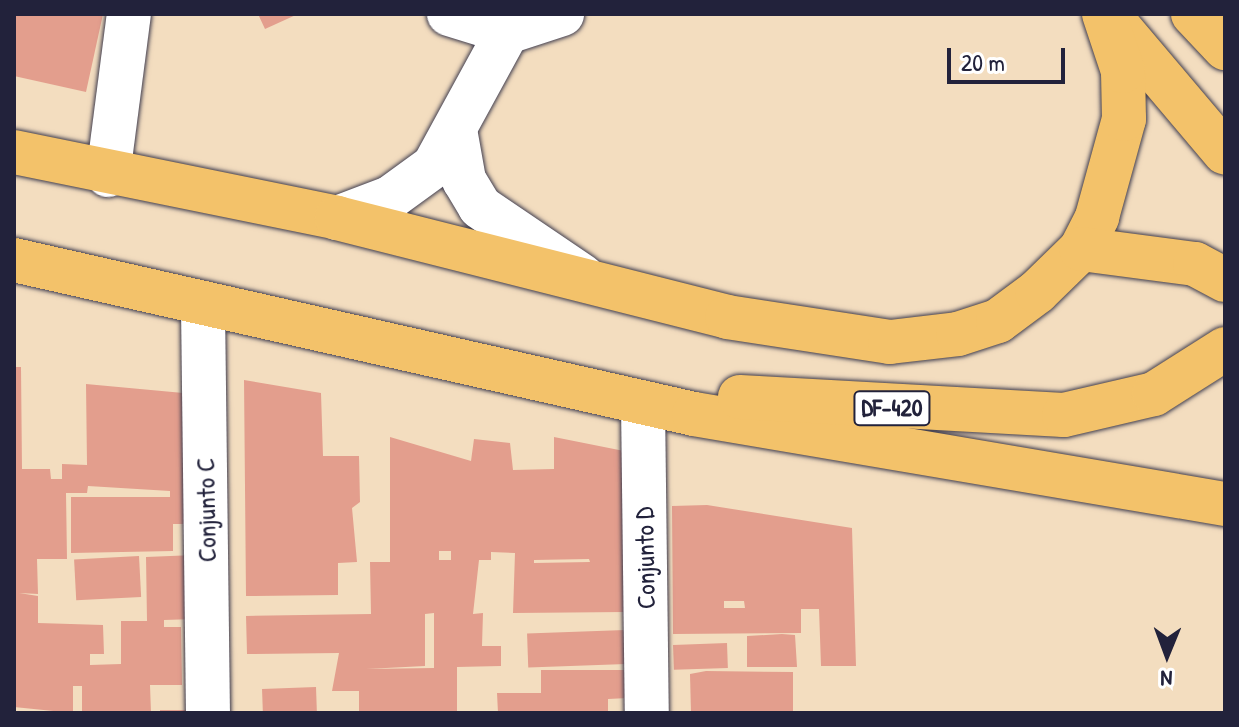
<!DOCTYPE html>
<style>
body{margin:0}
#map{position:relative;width:1239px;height:727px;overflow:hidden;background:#f3ddbf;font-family:"Patrick Hand",sans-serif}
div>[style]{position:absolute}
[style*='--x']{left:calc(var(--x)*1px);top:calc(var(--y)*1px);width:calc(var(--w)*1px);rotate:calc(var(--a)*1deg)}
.building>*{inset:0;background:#e39e8d;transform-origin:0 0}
.roads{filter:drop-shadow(0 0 2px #413e4f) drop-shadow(0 0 2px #413e4f)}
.minor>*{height:44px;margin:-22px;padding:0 22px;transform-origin:22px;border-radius:22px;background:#fff}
.major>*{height:44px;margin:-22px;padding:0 22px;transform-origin:22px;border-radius:22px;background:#f3c26a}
span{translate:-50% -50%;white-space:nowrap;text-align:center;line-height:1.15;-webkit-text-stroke:6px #fff;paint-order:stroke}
.shield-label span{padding:2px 6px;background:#fff;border:2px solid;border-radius:6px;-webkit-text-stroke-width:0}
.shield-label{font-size:24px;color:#22223b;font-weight:700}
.street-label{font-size:26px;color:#22223b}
.frame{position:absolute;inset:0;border:16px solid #22223b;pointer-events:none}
.north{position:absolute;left:1127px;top:615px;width:80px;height:80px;-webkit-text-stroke:6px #fff;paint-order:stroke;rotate:181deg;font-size:22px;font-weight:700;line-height:32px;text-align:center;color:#22223b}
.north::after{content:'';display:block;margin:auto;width:28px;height:36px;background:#22223b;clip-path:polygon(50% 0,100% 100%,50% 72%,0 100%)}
.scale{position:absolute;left:947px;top:48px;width:118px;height:36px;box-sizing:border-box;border:4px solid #22223b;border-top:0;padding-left:10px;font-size:24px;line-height:28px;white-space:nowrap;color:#22223b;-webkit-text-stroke:6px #fff;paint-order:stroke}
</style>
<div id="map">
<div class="building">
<div style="clip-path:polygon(14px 14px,103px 14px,86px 92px,14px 76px)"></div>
<div style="clip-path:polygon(258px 14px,298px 14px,265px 29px)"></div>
<div style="clip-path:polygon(14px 367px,21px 367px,22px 469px,50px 469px,51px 479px,62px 479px,62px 464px,87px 465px,86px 384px,194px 394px,198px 524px,173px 524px,173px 551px,71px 553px,71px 497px,170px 497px,170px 491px,88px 486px,87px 493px,66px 493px,67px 559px,37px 559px,38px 594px,19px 593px,38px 596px,38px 623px,103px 625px,104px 654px,90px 654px,90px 665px,121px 664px,121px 621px,147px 621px,146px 557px,195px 555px,195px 619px,164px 620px,164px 627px,181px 627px,182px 685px,150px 685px,151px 713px,82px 713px,82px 686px,73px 686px,73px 713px,14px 707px)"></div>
<div style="clip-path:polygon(244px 380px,321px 393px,323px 456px,359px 456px,360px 502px,352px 508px,357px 562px,338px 563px,338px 595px,246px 596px)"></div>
<div style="clip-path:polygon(evenodd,390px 437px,471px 461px,474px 439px,510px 443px,513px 470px,554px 469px,554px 437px,634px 453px,625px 612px,513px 613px,515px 553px,491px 552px,491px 560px,479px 560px,473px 614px,483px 613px,482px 646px,501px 646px,501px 666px,457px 667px,457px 713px,359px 713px,359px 691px,332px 691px,339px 653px,247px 654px,246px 616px,371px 614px,370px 562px,390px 562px,390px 437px,439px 551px,451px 551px,451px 560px,439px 560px,439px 551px,390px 437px,589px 559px,590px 562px,534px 563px,534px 560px,589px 559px,390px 437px,434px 613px,434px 668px,366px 669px,425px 666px,425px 614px,434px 613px)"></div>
<div style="clip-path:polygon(evenodd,707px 505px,852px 528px,856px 666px,821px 666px,819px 609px,801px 609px,801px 633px,673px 634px,672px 506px,707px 505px,724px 601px,744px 601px,745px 608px,724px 608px,724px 601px)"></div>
<div style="left:139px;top:556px;width:41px;height:65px;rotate:87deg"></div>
<div style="left:625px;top:630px;width:34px;height:98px;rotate:88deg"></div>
<div style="clip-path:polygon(782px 634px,795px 635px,797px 667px,747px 667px,747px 636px)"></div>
<div style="left:727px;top:643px;width:25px;height:54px;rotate:88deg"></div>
<div style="clip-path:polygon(541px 670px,627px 670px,628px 698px,608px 699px,608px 713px,498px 713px,497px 693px,541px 693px)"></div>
<div style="clip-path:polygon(706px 671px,793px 672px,793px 713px,691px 713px,690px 674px)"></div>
<div style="left:316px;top:687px;width:26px;height:54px;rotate:88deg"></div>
<div style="left:160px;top:710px;width:29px;height:3px"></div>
</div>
<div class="roads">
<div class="minor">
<div style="--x:449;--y:14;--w:61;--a:17.2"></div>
<div style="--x:456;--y:135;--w:46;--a:79.9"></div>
<div style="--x:464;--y:180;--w:31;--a:59"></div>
<div style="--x:480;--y:207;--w:123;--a:34.1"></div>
<div style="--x:108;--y:175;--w:162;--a:-82.6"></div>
<div style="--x:337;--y:218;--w:57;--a:-20.7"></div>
<div style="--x:390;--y:198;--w:54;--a:-36"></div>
<div style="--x:434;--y:166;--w:153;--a:-61.4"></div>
<div style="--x:507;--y:32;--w:58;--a:-18.1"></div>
<div style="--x:203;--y:306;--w:407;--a:89.3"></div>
<div style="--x:643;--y:403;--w:310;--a:89.3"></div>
</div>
<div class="major">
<div style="--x:1193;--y:14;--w:47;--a:46.7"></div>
<div style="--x:1117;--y:25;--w:167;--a:49.8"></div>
<div style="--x:14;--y:152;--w:330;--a:11.5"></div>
<div style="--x:337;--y:218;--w:402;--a:14.2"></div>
<div style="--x:727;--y:317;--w:165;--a:8.7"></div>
<div style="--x:890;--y:342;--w:68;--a:-6.7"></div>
<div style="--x:958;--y:334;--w:42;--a:-18"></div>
<div style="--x:998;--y:321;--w:49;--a:-36.6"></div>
<div style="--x:1037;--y:292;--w:62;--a:-44.3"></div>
<div style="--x:1081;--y:249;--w:36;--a:-63"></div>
<div style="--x:1097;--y:217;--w:102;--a:-74.6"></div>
<div style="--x:1124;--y:119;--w:48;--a:-91.2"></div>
<div style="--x:1123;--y:71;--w:60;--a:-108.4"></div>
<div style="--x:1081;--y:249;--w:115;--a:7.5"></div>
<div style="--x:1195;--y:264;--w:34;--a:28"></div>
<div style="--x:14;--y:260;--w:697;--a:12.76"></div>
<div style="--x:694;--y:414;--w:539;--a:9.62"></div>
<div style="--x:740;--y:397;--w:324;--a:3.2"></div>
<div style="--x:1064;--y:415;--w:92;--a:-13.1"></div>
<div style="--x:1154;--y:394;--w:84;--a:-32.4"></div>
</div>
</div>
<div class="shield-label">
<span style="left:892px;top:408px">DF-420</span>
</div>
<div class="street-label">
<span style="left:206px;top:510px;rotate:-91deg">Conjunto C</span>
<span style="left:645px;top:558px;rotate:-91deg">Conjunto D</span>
</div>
<div class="frame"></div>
<div class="north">N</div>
<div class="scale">20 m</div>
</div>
